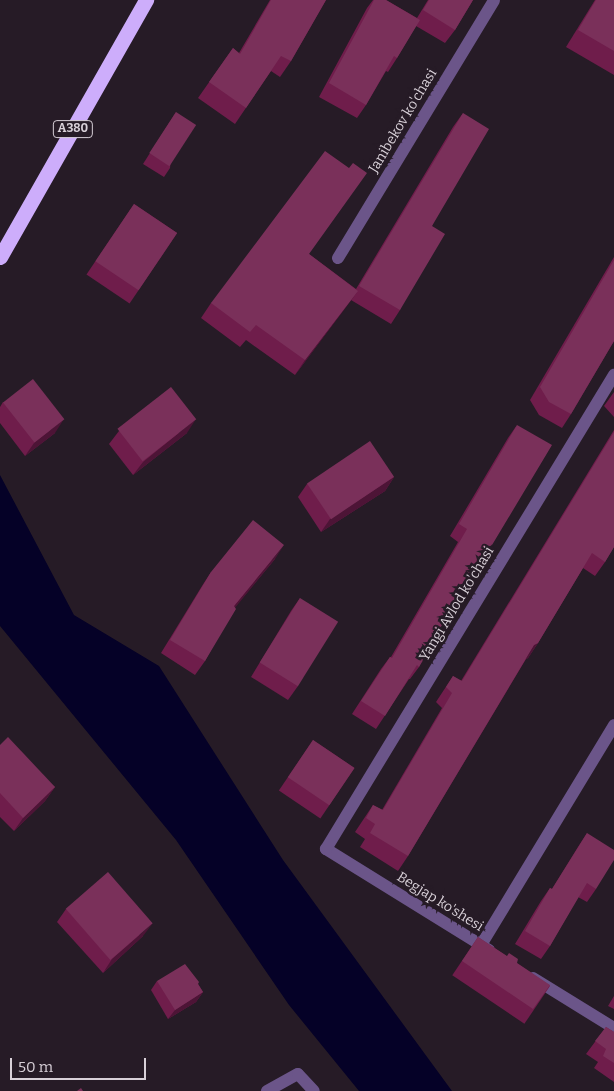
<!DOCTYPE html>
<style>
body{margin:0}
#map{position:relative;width:614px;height:1091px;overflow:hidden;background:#261b26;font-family:Bitter,serif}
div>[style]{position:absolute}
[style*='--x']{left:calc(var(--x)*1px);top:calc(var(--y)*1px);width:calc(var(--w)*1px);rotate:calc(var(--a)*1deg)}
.water>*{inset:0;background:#050127}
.minor>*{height:12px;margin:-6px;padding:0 6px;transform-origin:6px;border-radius:6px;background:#6b5589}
.highway>*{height:15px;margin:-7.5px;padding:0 7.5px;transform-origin:7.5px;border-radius:7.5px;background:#cdadfb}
.wall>*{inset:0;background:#6f1d4b;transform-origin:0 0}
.shaded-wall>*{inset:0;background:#4d1436}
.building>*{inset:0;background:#7a305a;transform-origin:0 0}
span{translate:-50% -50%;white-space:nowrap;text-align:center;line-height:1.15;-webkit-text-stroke:5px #261b26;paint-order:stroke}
.shield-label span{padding:1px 4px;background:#261b26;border:1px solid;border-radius:4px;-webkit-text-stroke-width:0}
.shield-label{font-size:12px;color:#d8d0d8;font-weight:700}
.street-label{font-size:14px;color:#d8d0d8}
.scale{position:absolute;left:10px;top:1058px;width:136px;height:22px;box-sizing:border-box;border:2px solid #d8d0d8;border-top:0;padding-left:6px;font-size:15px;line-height:18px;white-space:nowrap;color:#d8d0d8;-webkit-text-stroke:4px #261b26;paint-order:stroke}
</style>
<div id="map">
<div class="water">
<div style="clip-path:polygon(0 475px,74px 615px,159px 666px,283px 860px,452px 1091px,359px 1091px,289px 1005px,176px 840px,0 626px)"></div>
</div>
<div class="minor">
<div style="--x:338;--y:258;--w:301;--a:-58.8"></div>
<div style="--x:481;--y:945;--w:257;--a:-58.8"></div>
<div style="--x:489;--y:950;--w:192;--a:-148.2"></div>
<div style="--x:326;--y:849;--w:555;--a:-58.72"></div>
<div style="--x:533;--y:978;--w:95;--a:31.7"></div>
<div style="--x:267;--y:1091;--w:35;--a:-29"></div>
<div style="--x:298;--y:1074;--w:23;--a:47"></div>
</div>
<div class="highway">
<div style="--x:0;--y:257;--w:296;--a:-60.4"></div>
</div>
<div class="wall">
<div style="clip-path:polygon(270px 0,326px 0,291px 61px,280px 77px,271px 71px,235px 124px,198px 98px,233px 48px,239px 53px)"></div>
<div style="clip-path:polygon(373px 0,386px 0,417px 18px,428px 0,473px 0,455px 30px,445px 43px,416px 26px,397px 58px,388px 72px,386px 71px,366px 105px,357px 118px,319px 97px,367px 8px)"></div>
<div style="clip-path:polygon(595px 0,614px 0,614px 75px,566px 47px)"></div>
<div style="clip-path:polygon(176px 112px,170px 168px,164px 177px,143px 164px)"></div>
<div style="clip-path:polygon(463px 113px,432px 226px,400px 310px,391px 324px,351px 300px,295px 375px,246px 340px,240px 347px,201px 318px,211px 303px,309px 254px,356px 289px,453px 127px)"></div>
<div style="left:134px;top:204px;width:52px;height:85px;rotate:34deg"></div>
<div style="clip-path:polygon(614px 257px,614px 341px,571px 414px,562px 428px,539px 415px,530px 400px)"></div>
<div style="clip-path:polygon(614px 392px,614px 417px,604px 406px)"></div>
<div style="clip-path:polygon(3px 402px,55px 433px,25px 456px,0 423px,0 407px)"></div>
<div style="clip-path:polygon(517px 425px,419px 667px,410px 679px,409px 679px,376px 729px,352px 714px,381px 669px,390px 657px,391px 657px,458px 542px,450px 536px,508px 438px)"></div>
<div style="clip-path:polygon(614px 430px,614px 547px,605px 562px,595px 576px,583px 568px,538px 643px,528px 658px,526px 659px,408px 856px,398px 871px,360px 847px,365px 839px,355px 832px,373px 805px,382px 810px,442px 708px,436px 702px,453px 676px,461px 681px)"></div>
<div style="clip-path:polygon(119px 431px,187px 433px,133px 475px,109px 444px)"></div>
<div style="clip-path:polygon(394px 477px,385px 491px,321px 532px,298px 497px,307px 484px)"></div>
<div style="clip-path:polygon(275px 559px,235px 607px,205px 661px,195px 675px,161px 653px,202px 586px,211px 572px)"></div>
<div style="clip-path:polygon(300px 598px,298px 686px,288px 700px,251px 677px,291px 611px)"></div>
<div style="left:313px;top:740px;width:50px;height:61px;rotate:34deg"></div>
<div style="clip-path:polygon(0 745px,55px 787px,45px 801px,14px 831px,0 817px)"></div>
<div style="clip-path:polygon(587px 833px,596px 889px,587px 902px,578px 897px,550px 946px,541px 959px,515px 944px,541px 901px,550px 888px,552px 889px,578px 847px)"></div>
<div style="clip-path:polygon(66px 909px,143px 936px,103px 973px,57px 922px)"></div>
<div style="left:478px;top:937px;width:87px;height:46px;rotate:34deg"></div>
<div style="clip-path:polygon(157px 981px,198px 984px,203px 992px,196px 1002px,168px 1019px,151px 990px)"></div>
<div style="clip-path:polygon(614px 996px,614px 1009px,608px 1006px)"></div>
<div style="clip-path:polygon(606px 1027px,614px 1032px,614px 1082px,594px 1068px,598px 1062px,586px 1054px)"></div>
</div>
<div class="shaded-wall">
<div style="clip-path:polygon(358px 291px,347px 306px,295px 375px,305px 360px)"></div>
<div style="clip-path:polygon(64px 419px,55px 433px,25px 456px,34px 443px)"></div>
<div style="clip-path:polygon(196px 419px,187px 433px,133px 475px,143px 462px)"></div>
<div style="clip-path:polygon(394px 477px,385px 491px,321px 532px,330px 519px)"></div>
<div style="clip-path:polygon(284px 545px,275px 559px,225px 620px,234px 606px)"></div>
<div style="clip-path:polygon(538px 643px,528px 658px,524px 660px,534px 645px)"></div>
<div style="clip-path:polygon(55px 787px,45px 801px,14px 831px,23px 818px)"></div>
<div style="clip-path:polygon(153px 923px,143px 936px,103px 973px,112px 959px)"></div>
<div style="clip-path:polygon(203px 992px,196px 1002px,168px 1019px,175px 1010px)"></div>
</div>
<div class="building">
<div style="clip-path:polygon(271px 0,326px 0,291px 61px,281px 56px,246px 108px,209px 82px,233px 48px,240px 54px)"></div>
<div style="clip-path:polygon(374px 0,386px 0,420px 20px,397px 58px,394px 56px,366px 105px,329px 83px)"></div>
<div style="clip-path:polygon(429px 0,473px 0,455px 30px,423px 10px)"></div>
<div style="clip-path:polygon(596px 0,614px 0,614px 51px,578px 30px)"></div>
<div style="left:176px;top:112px;width:24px;height:49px;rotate:33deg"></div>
<div style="clip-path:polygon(463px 113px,489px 129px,432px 226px,445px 234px,400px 310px,359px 286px)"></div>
<div style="clip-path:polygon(325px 151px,349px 168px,353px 163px,367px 173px,309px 254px,358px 291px,305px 360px,256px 325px,250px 332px,211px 303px)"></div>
<div style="left:134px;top:204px;width:52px;height:69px;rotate:34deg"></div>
<div style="clip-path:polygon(614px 260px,614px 341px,571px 414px,549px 402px,540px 387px)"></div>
<div style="left:33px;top:379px;width:51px;height:38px;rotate:52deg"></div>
<div style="left:171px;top:387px;width:41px;height:68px;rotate:52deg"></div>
<div style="clip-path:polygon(517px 425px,552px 445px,419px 667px,417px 665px,385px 716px,361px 701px,390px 657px,392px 658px,467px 529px,459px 524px)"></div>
<div style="clip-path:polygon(614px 432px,614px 547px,605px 562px,592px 553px,538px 643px,534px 645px,408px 856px,370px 833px,375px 824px,366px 818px,373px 805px,383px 810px,452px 693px,446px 687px,453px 676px,462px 681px)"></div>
<div style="left:370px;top:441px;width:43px;height:76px;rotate:56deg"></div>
<div style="clip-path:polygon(253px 520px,284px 545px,234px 606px,236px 609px,205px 661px,170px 640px,211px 572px)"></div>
<div style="left:300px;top:598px;width:45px;height:76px;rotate:32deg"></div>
<div style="clip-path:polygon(8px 737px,55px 787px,23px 818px,0 793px,0 745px)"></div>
<div style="left:313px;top:740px;width:50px;height:45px;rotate:34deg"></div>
<div style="clip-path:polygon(587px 833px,614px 850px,614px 860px,596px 889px,587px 883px,550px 946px,525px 931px,550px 888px,552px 889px)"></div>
<div style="left:108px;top:872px;width:68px;height:56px;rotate:49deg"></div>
<div style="clip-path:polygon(478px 937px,507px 956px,509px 953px,518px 959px,517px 963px,550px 985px,533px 1009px,462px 961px)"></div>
<div style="clip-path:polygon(185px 964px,199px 982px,198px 984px,203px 992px,175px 1010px,157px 981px)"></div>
<div style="clip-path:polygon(606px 1027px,614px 1032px,614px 1063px,603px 1056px,606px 1049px,595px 1041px)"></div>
<div style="clip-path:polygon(81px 1088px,83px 1091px,77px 1091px)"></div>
</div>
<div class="shield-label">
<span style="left:73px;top:129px">A380</span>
</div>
<div class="street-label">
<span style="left:403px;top:121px;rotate:-59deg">Janibekov ko'chasi</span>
<span style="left:457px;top:604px;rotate:-59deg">Yangi Avlod ko'chasi</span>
<span style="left:440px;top:902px;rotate:32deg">Begjap ko'shesi</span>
</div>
<div class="scale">50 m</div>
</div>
